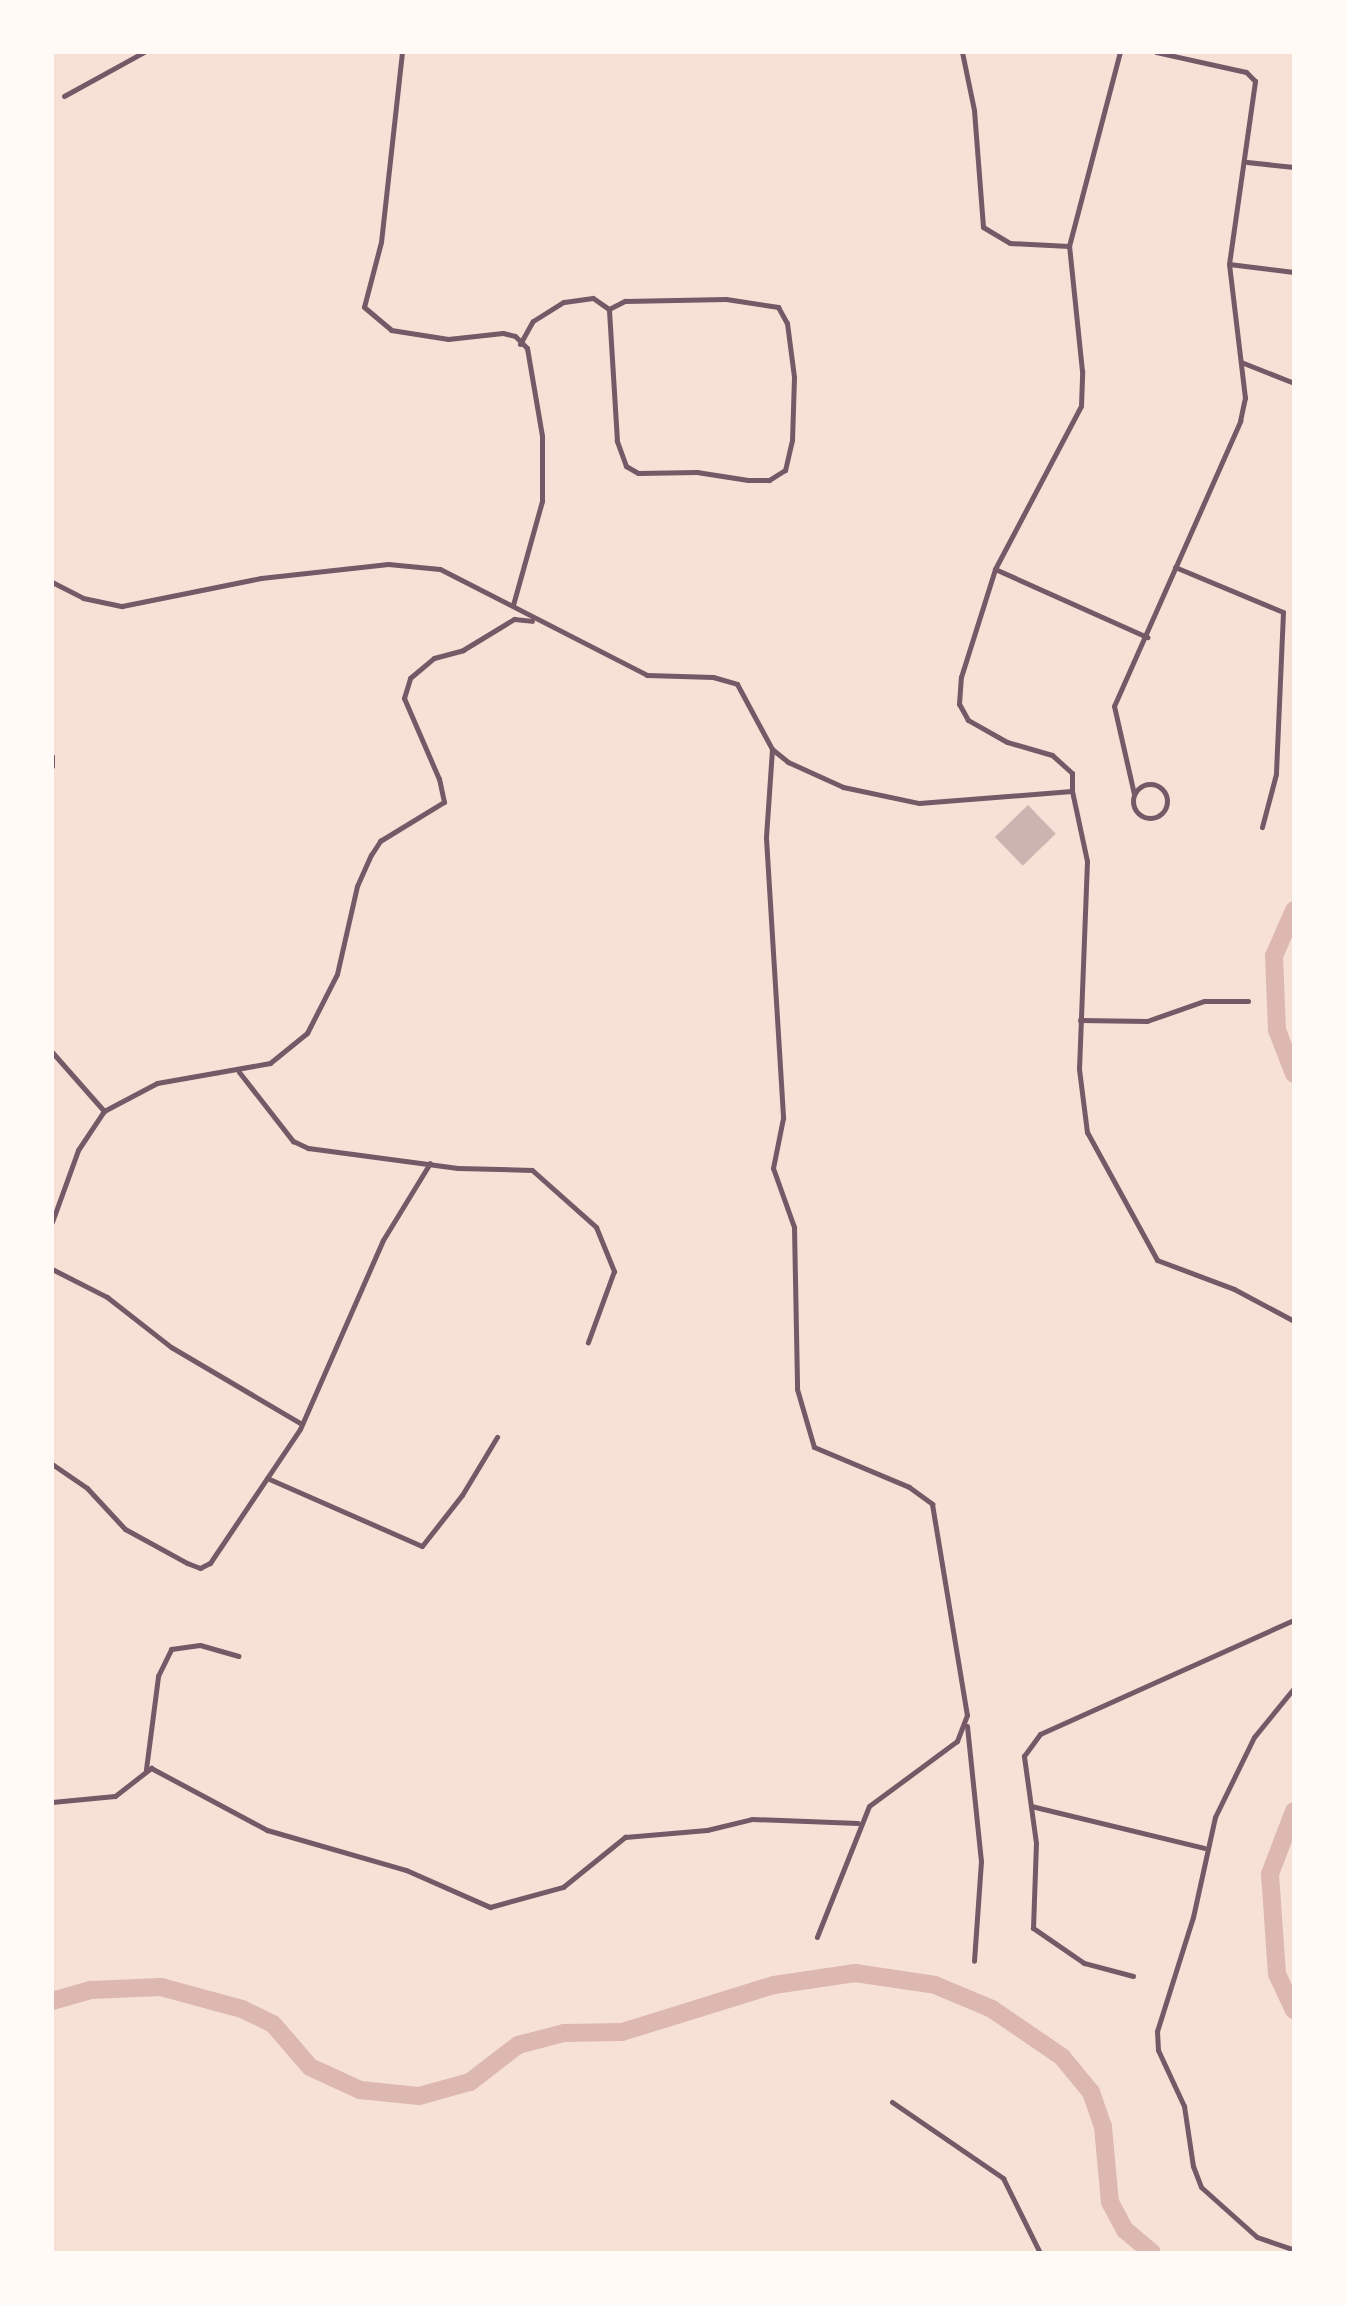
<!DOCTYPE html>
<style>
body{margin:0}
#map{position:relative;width:1346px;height:2305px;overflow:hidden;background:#f7e1d7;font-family:"Archivo Narrow",sans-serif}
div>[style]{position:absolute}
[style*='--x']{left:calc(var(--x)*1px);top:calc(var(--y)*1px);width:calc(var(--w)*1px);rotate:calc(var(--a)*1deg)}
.river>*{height:18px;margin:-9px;padding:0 9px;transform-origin:9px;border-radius:9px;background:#dcb8b0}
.building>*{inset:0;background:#ccb4b1;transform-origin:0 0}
.minor>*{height:5px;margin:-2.5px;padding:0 2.5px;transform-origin:2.5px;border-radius:2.5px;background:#755966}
.minor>.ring{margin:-2.5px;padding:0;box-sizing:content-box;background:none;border:5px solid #755966;border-radius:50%}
span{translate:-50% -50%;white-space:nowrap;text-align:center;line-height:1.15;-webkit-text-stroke:8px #fffaf5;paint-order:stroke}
.frame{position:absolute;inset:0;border:54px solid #fffaf5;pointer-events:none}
</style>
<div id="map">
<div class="river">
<div style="--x:1294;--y:910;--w:50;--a:113.5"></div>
<div style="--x:1274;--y:956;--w:74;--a:87.7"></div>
<div style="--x:1277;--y:1030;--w:47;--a:68.9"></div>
<div style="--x:1294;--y:1811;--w:67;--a:110.9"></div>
<div style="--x:1270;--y:1874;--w:100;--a:86"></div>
<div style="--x:1277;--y:1974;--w:40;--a:65"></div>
<div style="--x:52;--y:2001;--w:40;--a:-16"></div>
<div style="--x:90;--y:1990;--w:71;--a:-2.4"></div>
<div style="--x:161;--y:1987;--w:84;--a:15.2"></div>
<div style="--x:242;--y:2009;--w:34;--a:26"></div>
<div style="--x:273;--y:2024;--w:57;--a:49.3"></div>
<div style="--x:310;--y:2067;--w:55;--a:24.7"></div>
<div style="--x:360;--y:2090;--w:59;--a:5.8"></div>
<div style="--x:419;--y:2096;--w:53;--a:-15.4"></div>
<div style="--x:470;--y:2082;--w:61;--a:-37.6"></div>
<div style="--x:518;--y:2045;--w:48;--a:-14.6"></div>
<div style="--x:564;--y:2033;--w:58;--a:-1"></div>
<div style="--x:622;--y:2032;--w:159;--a:-17.2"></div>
<div style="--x:774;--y:1985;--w:82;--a:-8.4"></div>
<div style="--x:855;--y:1973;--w:81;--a:8.5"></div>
<div style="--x:935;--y:1985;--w:62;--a:22.8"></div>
<div style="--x:992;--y:2009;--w:85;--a:34.4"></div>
<div style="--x:1062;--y:2057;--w:45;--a:50.4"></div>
<div style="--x:1091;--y:2092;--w:37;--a:71"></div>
<div style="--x:1103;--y:2127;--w:75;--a:84.7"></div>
<div style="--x:1110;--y:2202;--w:32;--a:62"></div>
<div style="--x:1125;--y:2230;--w:35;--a:40"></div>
</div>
<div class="building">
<div style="left:1028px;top:805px;width:40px;height:46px;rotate:46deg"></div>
</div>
<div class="minor">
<div style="--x:402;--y:52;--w:191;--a:96.3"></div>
<div style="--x:381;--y:242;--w:67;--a:104.7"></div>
<div style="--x:364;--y:307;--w:35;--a:40"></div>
<div style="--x:391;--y:330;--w:58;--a:9"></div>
<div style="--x:448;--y:339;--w:55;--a:-6.2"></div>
<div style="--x:503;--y:333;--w:12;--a:14"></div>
<div style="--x:515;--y:336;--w:17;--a:45"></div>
<div style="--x:527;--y:348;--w:89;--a:80.3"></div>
<div style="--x:542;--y:436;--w:65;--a:90"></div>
<div style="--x:542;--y:501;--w:108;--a:105.6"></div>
<div style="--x:962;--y:52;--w:59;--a:78.3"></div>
<div style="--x:974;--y:110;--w:117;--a:85.6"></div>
<div style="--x:983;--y:227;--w:31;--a:31"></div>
<div style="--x:1010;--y:243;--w:59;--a:2.9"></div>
<div style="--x:64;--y:96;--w:91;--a:-28.8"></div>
<div style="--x:1247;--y:162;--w:47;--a:6.1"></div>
<div style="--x:1229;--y:264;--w:65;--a:7"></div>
<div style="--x:520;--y:344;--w:26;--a:-61"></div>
<div style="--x:533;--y:321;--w:36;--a:-32"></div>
<div style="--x:564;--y:302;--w:29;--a:-8"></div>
<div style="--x:593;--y:298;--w:19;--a:35"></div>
<div style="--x:609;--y:309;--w:18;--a:-27"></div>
<div style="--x:625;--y:301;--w:101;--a:-1.1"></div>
<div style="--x:726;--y:299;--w:53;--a:8.7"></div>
<div style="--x:778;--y:307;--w:18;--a:61"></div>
<div style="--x:787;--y:323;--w:54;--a:82.6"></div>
<div style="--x:794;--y:377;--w:63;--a:91.8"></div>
<div style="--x:792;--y:440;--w:31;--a:103"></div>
<div style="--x:785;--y:470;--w:19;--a:148"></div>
<div style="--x:769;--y:480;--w:21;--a:180"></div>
<div style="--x:748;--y:480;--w:52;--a:-171.1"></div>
<div style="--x:697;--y:472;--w:59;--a:179"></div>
<div style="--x:638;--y:473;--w:14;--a:-150"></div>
<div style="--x:626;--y:466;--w:27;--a:-110"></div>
<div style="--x:617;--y:441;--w:132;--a:-93.5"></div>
<div style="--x:1241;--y:362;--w:57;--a:21.6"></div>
<div style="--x:1175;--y:567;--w:117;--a:22.6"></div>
<div style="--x:1283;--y:612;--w:162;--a:92.5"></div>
<div style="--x:1276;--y:774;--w:55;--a:104.8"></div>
<div style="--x:995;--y:569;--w:167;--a:24.1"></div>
<div style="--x:52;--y:582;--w:35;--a:27"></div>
<div style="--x:83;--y:598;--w:40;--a:12"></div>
<div style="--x:122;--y:606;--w:142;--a:-11.4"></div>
<div style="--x:261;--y:578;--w:128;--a:-6.3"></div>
<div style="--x:388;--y:564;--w:52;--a:5.5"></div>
<div style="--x:440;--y:569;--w:233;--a:27.1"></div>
<div style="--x:647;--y:675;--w:66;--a:1.7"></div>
<div style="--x:713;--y:677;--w:25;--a:16"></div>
<div style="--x:737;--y:684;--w:74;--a:61.7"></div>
<div style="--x:772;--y:749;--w:21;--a:39"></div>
<div style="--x:788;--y:762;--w:60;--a:24.4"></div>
<div style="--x:843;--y:787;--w:78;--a:11.9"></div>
<div style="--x:919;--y:803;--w:153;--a:-4.5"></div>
<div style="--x:1072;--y:791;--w:72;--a:77.9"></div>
<div style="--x:1087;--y:861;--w:208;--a:92.2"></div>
<div style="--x:1079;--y:1069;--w:64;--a:82.8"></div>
<div style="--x:1087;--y:1132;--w:146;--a:61.3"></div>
<div style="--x:1157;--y:1260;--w:82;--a:20.6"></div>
<div style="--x:1234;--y:1289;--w:68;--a:28.1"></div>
<div style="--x:772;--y:749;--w:89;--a:93.9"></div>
<div style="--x:766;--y:838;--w:281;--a:86.5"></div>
<div style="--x:783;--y:1118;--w:51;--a:101.3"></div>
<div style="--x:773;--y:1168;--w:63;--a:70.4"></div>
<div style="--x:794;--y:1227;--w:162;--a:88.9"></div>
<div style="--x:797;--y:1389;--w:60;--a:73.7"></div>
<div style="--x:814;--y:1447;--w:103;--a:22.8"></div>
<div style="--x:909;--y:1487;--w:29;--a:36"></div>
<div style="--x:932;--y:1504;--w:214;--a:80.6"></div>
<div style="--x:967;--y:1715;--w:28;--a:111"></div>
<div style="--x:957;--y:1741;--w:109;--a:143.5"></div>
<div style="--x:869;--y:1806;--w:141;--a:111.7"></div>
<div style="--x:52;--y:756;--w:10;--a:90"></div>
<div class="ring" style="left:1133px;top:784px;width:29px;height:29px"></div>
<div style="--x:1072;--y:791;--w:18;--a:-90"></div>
<div style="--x:1072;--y:773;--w:27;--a:-138"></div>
<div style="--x:1052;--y:755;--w:47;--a:-163.9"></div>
<div style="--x:1007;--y:742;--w:45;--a:-150.6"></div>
<div style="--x:968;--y:720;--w:18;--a:-119"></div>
<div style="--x:959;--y:704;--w:27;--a:-86"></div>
<div style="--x:961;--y:677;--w:113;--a:-72.5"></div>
<div style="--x:995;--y:569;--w:184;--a:-62.2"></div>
<div style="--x:1081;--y:406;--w:35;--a:-88"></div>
<div style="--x:1082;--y:371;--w:126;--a:-95.9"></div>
<div style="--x:1069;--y:246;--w:201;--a:-75.3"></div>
<div style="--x:1134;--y:794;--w:90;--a:-102.8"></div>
<div style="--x:1114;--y:706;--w:312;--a:-66.1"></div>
<div style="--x:1240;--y:421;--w:24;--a:-78"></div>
<div style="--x:1245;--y:398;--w:135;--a:-96.8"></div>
<div style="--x:1229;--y:264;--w:185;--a:-81.9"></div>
<div style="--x:1255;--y:81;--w:13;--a:-135"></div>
<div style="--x:1246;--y:72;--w:92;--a:-167.5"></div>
<div style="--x:1080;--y:1020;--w:67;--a:0.9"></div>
<div style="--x:1147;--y:1021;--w:60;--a:-19.3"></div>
<div style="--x:1204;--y:1001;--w:44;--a:0"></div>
<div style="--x:52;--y:1052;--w:79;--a:48.6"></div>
<div style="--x:239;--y:1072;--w:88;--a:52"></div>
<div style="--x:293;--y:1141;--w:17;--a:25"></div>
<div style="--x:308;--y:1148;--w:151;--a:7.6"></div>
<div style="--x:458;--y:1168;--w:74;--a:1.5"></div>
<div style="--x:532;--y:1170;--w:86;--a:41.7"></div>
<div style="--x:596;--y:1227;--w:48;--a:67.8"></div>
<div style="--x:614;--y:1271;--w:76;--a:110.1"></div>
<div style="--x:52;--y:1222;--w:77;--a:-70.1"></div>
<div style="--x:78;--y:1150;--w:47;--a:-56.3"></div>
<div style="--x:104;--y:1111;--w:60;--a:-27.8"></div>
<div style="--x:157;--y:1083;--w:115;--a:-10"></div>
<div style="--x:270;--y:1063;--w:48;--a:-39"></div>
<div style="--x:307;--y:1033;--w:66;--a:-63"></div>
<div style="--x:337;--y:974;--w:90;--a:-77.2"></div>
<div style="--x:357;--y:886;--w:34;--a:-66"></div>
<div style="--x:371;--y:855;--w:17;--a:-57"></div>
<div style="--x:380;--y:841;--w:75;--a:-31.4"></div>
<div style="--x:444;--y:802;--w:24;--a:-102"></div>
<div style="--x:439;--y:779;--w:88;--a:-113.4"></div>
<div style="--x:404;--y:698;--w:21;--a:-73"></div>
<div style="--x:410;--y:678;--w:31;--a:-40"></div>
<div style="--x:434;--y:658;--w:30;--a:-15"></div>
<div style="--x:463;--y:650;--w:60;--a:-31.3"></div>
<div style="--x:514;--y:619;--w:18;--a:6"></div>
<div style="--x:52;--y:1269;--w:62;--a:27"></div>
<div style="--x:107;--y:1297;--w:81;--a:38"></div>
<div style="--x:171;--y:1347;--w:150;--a:30.5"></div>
<div style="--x:52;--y:1464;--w:42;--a:34.4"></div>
<div style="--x:87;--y:1488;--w:56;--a:47.2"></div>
<div style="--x:125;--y:1529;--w:71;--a:28.7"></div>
<div style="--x:187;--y:1563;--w:14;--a:21"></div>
<div style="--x:200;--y:1568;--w:11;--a:-27"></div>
<div style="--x:210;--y:1563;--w:161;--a:-56.1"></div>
<div style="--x:300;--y:1429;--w:206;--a:-66.3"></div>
<div style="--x:383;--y:1240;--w:90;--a:-58.6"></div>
<div style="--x:267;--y:1478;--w:169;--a:23.7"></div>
<div style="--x:422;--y:1546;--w:65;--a:-51.9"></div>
<div style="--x:462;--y:1495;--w:68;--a:-58.9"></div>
<div style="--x:1294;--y:1688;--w:63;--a:129.2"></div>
<div style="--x:1254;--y:1737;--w:89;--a:116"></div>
<div style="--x:1215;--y:1817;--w:102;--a:102.4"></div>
<div style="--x:1193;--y:1917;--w:120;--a:107.5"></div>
<div style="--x:1157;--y:2031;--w:19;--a:87"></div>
<div style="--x:1158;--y:2050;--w:62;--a:65.1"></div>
<div style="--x:1184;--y:2106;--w:61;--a:81.5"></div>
<div style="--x:1193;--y:2166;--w:22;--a:69"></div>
<div style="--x:1201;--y:2187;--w:75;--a:41.8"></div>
<div style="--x:1257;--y:2237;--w:39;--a:19"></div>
<div style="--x:967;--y:1726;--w:136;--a:84.1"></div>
<div style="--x:981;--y:1861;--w:100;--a:94"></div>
<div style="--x:146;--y:1769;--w:94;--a:-82.6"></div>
<div style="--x:158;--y:1676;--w:30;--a:-64"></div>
<div style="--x:171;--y:1649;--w:29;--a:-8"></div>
<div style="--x:200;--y:1645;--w:40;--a:16"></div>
<div style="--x:52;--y:1802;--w:63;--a:-5.4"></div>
<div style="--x:115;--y:1796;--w:46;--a:-37.9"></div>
<div style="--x:151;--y:1768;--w:132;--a:28.1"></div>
<div style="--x:267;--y:1830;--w:145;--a:16.1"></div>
<div style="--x:406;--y:1870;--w:92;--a:23.8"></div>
<div style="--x:490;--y:1907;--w:76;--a:-15.3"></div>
<div style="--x:563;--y:1887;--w:80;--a:-38.9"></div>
<div style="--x:625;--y:1837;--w:82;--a:-4.9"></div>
<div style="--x:707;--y:1830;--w:46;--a:-13.7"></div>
<div style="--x:752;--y:1819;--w:106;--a:2.2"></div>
<div style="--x:1031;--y:1806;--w:178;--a:13.6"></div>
<div style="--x:1133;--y:1976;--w:51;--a:-165.1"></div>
<div style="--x:1084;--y:1963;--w:62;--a:-145.5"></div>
<div style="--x:1033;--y:1928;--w:85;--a:-88"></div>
<div style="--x:1036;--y:1843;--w:88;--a:-97.9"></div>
<div style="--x:1024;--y:1756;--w:27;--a:-54"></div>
<div style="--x:1040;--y:1734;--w:278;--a:-24.2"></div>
<div style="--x:892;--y:2102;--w:135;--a:34.4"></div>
<div style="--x:1003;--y:2178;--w:84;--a:63.7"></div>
</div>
<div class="frame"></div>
</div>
